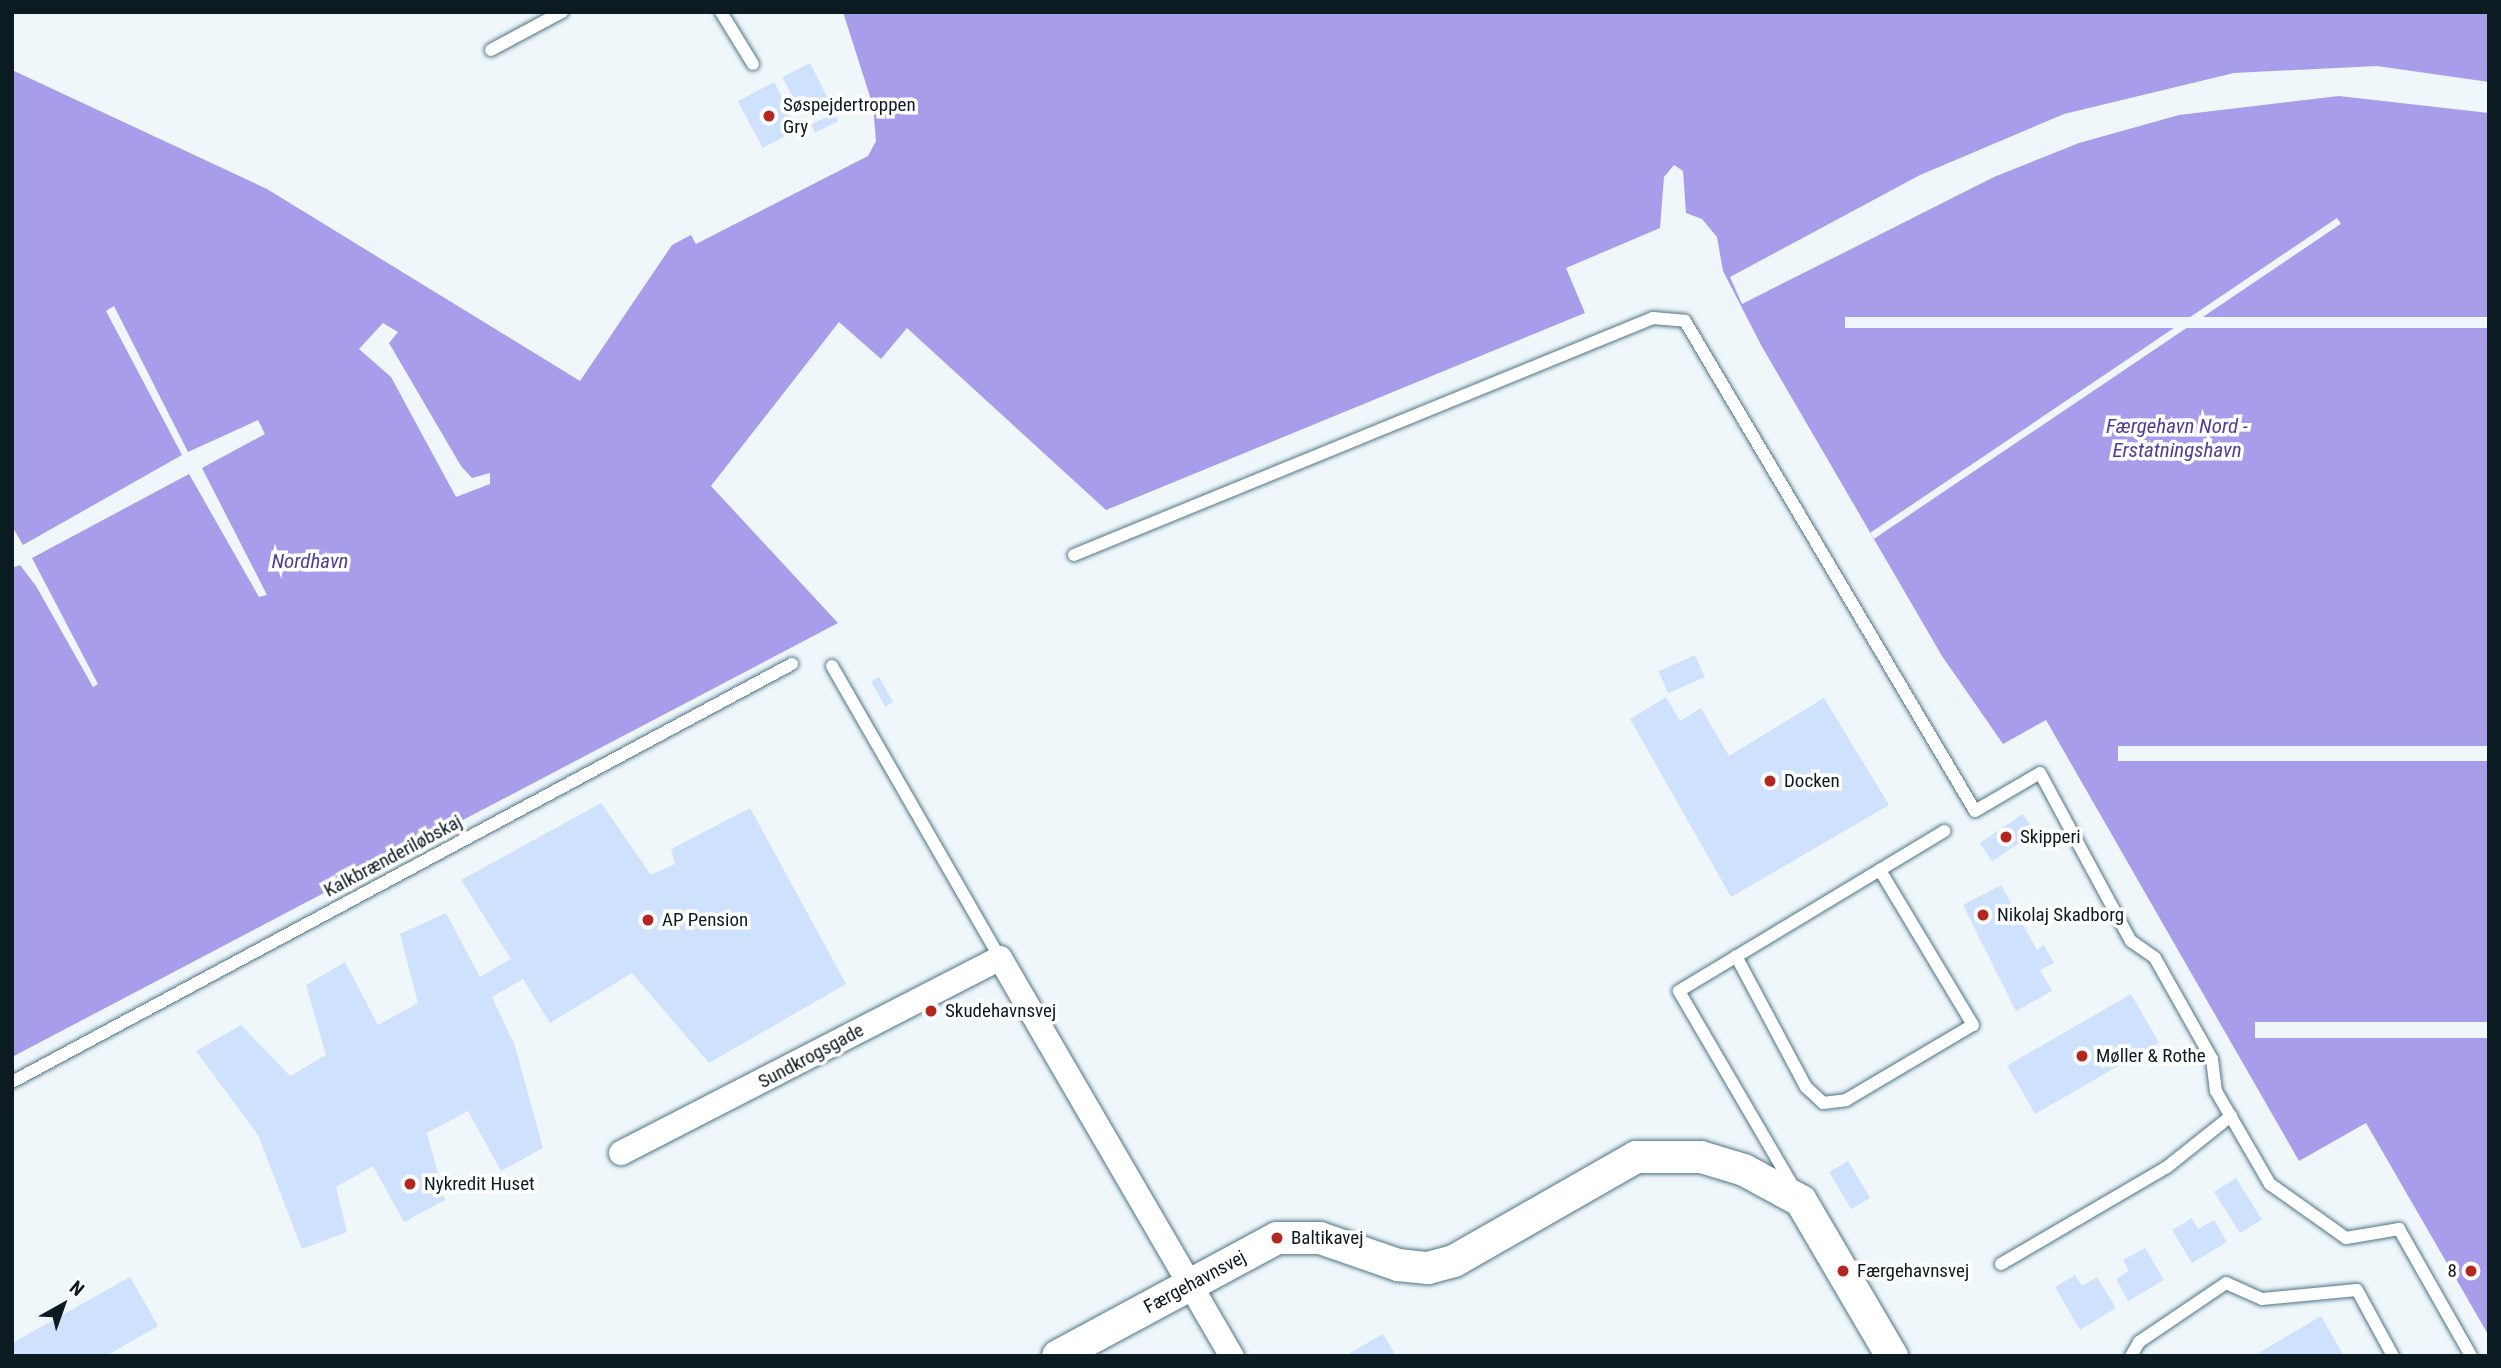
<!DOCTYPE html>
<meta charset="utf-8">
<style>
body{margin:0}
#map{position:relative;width:2501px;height:1368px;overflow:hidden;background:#eff7fb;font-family:"Roboto Condensed",sans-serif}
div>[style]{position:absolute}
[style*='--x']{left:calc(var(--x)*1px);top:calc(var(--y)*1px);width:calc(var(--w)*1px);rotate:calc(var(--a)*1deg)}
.water>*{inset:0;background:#a89deb}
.pier>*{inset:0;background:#eff7fb;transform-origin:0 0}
.building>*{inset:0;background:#cee2fe;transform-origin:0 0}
.roads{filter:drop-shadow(0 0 2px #4f7585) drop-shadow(0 0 2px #4f7585)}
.service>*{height:12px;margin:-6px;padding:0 6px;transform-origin:6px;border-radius:6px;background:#fff}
.minor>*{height:24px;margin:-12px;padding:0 12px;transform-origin:12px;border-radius:12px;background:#fff}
.tertiary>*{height:32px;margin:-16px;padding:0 16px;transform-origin:16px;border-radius:16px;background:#fff}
.dots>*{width:19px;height:19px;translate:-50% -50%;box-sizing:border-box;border:4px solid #fff;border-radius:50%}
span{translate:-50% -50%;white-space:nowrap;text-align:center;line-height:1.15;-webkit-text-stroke:7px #fff;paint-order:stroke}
.poi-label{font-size:19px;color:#0c1b22}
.left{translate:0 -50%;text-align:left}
.right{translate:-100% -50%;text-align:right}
.street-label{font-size:19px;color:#0c1b22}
.water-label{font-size:21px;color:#513b95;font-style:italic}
.frame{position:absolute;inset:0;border:14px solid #0c1b22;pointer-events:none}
.north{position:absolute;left:28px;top:1270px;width:70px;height:70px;-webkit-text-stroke:5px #fff;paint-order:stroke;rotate:40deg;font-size:19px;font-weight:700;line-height:28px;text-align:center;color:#0c1b22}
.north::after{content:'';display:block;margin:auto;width:24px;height:32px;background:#0c1b22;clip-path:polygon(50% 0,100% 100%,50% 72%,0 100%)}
</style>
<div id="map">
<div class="water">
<div style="clip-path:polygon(843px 12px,2489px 12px,2489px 1336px,2366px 1123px,2299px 1161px,2046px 720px,2003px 744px,1942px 656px,1761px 345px,1723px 271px,1717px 237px,1702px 219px,1686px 213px,1683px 171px,1674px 165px,1664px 177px,1660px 228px,1566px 268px,1585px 313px,1106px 510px,907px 328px,881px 359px,839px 322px,711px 486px,838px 623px,12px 1057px,12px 70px,267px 189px,580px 381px,672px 245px,691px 235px,696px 244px,868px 156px,876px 141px,873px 106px)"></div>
</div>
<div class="pier">
<div style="clip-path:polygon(2377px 66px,2489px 82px,2489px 113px,2339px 96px,2179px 115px,2079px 143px,1994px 177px,1742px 304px,1730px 277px,1920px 175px,2064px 114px,2234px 73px)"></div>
<div style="left:2337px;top:218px;width:7px;height:563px;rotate:56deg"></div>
<div style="clip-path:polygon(114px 306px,188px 452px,258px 420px,265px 434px,202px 468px,267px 595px,259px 597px,189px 474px,32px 558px,98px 684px,93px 687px,36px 586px,20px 565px,12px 568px,12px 526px,23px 545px,182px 455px,106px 311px)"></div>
<div style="left:2489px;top:317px;width:11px;height:644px;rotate:90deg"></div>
<div style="clip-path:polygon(383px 323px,398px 332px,389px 343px,461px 466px,472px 478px,490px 473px,490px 484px,456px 497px,391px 377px,359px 349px)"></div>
<div style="left:2489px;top:746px;width:15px;height:371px;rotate:90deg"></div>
<div style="left:2489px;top:1022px;width:16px;height:234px;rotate:90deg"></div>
</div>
<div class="building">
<div style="left:810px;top:63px;width:40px;height:31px;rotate:63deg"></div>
<div style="left:774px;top:82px;width:53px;height:41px;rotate:62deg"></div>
<div style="left:834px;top:113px;width:9px;height:26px;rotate:63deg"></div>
<div style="left:1695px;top:655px;width:24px;height:40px;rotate:66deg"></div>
<div style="left:879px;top:677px;width:29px;height:9px;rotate:61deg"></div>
<div style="clip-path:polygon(1666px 697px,1680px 721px,1701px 708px,1729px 756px,1824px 698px,1889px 805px,1731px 897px,1630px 719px)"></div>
<div style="clip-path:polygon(601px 803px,651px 875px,675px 864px,671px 849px,750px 808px,846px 984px,709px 1063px,632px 973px,550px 1023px,523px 979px,492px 997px,515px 1046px,543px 1148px,501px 1171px,468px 1111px,427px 1133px,445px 1200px,404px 1222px,373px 1166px,336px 1187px,347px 1232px,302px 1249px,258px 1135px,196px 1051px,241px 1025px,290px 1076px,326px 1055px,306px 985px,345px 962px,378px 1025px,418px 1003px,400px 934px,446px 913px,480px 977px,511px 959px,461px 880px)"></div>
<div style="left:2023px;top:814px;width:22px;height:52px;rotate:56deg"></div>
<div style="clip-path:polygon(2001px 885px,2037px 950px,2044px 945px,2054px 963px,2040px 970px,2052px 991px,2016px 1011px,1963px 905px)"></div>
<div style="left:2131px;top:994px;width:56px;height:143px;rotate:60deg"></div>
<div style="left:1848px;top:1161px;width:43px;height:22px;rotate:59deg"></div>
<div style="left:2236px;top:1178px;width:49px;height:26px;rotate:58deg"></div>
<div style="clip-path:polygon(2192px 1218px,2198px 1229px,2214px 1220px,2227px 1242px,2192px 1263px,2172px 1230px)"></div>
<div style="clip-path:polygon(2145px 1248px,2164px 1280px,2128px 1301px,2116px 1279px,2129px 1271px,2123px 1260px)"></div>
<div style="clip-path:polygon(2075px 1275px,2082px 1286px,2097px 1277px,2116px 1308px,2080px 1330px,2055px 1287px)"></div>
<div style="clip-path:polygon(130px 1277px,158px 1326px,106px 1356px,12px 1356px,12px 1343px)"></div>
<div style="clip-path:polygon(2321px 1316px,2344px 1356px,2254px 1356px,2272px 1345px)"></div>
<div style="clip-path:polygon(1383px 1334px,1396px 1356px,1345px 1356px)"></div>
</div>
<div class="roads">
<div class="service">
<div style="--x:721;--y:12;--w:61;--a:58.4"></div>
<div style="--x:491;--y:50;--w:81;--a:-28.2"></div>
<div style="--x:1074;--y:555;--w:626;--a:-22.26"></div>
<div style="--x:1653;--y:318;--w:32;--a:5"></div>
<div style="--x:1685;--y:321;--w:569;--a:59.38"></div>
<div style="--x:1975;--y:811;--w:75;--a:-30.3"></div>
<div style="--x:2040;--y:773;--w:191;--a:61.6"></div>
<div style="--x:2131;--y:941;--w:29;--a:35"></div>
<div style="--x:2155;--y:958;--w:116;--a:60.6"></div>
<div style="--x:2212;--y:1059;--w:32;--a:83"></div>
<div style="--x:2216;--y:1091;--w:108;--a:59.9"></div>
<div style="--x:2270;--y:1184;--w:93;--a:35.4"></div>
<div style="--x:2346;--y:1238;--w:54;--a:-9.6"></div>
<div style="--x:2399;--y:1229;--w:146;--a:60.4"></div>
<div style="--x:832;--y:666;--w:337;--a:60.1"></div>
<div style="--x:1736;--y:956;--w:149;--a:61.9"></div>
<div style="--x:1806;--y:1087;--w:23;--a:43"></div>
<div style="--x:1823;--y:1103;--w:23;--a:-7"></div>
<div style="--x:1846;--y:1100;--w:147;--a:-30.6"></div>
<div style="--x:1973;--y:1025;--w:181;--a:-121"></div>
<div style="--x:12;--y:1082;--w:885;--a:-28.19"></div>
<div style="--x:1794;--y:1188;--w:228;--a:-120.3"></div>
<div style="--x:1679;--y:991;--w:310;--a:-31.1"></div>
<div style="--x:2001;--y:1264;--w:192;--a:-30.3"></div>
<div style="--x:2167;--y:1167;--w:82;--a:-38.6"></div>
<div style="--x:2131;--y:1356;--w:16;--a:-60"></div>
<div style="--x:2139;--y:1342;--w:105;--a:-34.1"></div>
<div style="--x:2226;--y:1283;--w:39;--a:24"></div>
<div style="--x:2262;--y:1299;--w:95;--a:-5.4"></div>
<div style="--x:2357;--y:1290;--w:75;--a:61.4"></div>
</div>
<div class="minor">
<div style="--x:621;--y:1153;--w:426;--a:-27.2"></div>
<div style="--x:1000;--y:958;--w:461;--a:59.8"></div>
</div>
<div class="tertiary">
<div style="--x:1058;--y:1356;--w:249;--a:-28.3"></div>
<div style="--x:1277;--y:1238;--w:43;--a:0"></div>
<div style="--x:1320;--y:1238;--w:83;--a:19.1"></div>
<div style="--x:1398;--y:1265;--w:30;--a:6"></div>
<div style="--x:1428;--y:1268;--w:27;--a:-15"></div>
<div style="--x:1454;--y:1261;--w:210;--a:-29.7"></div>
<div style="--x:1636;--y:1157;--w:65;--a:0"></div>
<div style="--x:1701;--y:1157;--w:45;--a:16.8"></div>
<div style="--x:1744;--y:1170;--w:65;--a:28.5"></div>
<div style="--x:1801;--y:1201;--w:180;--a:59.6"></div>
</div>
</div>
<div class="dots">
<div style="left:769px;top:116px;background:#b52621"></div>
<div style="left:1770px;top:781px;background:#b52621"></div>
<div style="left:2006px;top:837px;background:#b52621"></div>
<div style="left:1983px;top:915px;background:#b52621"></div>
<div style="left:648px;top:920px;background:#b52621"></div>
<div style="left:931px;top:1011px;background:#b52621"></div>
<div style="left:2082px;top:1056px;background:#b52621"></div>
<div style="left:410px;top:1184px;background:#b52621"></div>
<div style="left:1277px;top:1238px;background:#b52621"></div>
<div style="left:1843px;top:1271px;background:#b52621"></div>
<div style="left:2471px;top:1271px;background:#b52621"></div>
</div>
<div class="poi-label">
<span class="left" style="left:783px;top:116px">Søspejdertroppen<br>Gry</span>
<span class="left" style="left:1784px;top:781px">Docken</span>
<span class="left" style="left:2020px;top:837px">Skipperi</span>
<span class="left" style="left:1997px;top:915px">Nikolaj Skadborg</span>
<span class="left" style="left:662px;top:920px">AP Pension</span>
<span class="left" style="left:945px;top:1011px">Skudehavnsvej</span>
<span class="left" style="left:2096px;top:1056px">Møller &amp; Rothe</span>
<span class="left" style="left:424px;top:1184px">Nykredit Huset</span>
<span class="left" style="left:1291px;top:1238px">Baltikavej</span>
<span class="left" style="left:1857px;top:1271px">Færgehavnsvej</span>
<span class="right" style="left:2457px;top:1271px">8</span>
</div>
<div class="street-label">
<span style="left:393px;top:856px;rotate:-28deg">Kalkbrænderiløbskaj</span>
<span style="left:811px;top:1056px;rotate:-28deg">Sundkrogsgade</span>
<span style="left:1195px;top:1282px;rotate:-28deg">Færgehavnsvej</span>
</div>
<div class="water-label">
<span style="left:2177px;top:438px">Færgehavn Nord -<br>Erstatningshavn</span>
<span style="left:310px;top:561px">Nordhavn</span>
</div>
<div class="frame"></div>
<div class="north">N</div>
</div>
